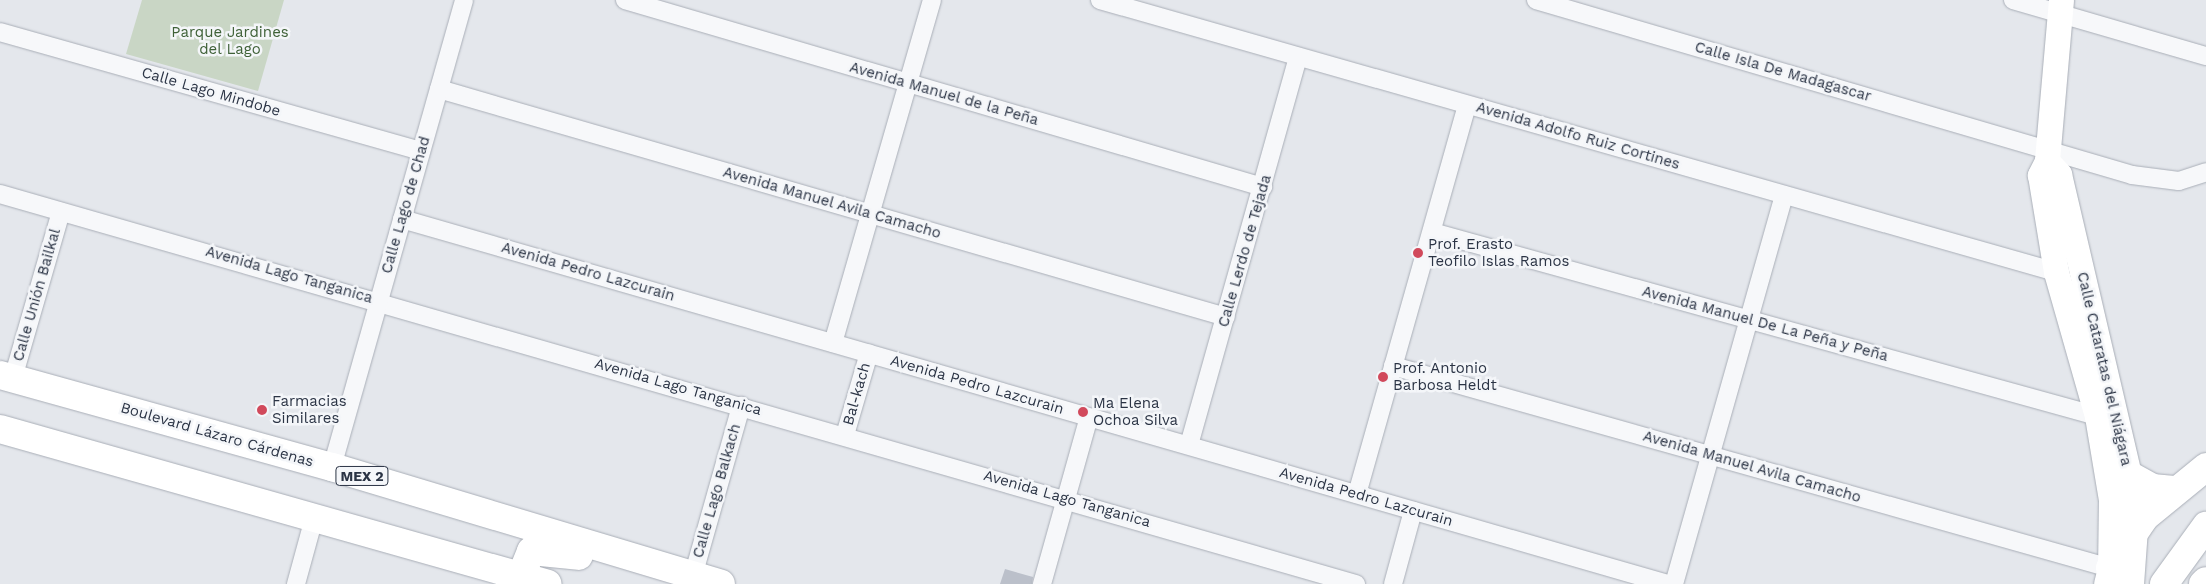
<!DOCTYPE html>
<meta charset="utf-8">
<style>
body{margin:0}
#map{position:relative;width:2206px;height:584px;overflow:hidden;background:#e4e7ec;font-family:"Work Sans",sans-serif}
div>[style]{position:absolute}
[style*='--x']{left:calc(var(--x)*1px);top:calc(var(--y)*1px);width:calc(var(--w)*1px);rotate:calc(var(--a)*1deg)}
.green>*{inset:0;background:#c9d6c5}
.building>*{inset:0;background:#bbc0ca}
.roads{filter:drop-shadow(0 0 1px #a9aeb7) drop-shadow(0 0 1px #a9aeb7)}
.minor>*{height:18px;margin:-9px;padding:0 9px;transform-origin:9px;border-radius:9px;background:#f7f8fa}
.secondary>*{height:25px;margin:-12.5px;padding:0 12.5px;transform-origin:12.5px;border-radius:12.5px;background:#fff}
.primary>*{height:28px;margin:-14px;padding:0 14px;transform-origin:14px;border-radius:14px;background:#fff}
.trunk>*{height:28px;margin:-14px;padding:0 14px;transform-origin:14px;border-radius:14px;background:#fff}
.dots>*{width:14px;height:14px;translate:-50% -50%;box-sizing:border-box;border:2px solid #f4f6f9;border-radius:50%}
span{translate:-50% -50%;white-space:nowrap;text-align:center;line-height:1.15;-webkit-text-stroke:5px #f4f6f9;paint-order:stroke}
.shield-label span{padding:1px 4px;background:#f4f6f9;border:1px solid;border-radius:4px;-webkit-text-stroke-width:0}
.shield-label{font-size:14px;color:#2b3445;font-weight:700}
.park-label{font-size:15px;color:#3f6138}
.street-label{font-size:15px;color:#2b3445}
.poi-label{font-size:15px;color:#2b3445}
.left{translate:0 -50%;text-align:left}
</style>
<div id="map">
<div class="green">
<div style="clip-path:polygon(142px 0,284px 0,258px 91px,126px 54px)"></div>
</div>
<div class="building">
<div style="clip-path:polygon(1005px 569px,1033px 577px,1032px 584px,1000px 584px)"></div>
</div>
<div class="roads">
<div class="minor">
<div style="--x:625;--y:0;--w:665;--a:16.34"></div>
<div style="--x:1100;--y:0;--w:994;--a:15.88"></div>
<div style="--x:1536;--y:0;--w:621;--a:16.36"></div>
<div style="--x:2132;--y:175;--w:47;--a:7.3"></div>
<div style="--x:2179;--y:181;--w:28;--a:-18"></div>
<div style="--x:2013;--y:0;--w:201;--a:16.2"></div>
<div style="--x:0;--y:32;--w:437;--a:15.8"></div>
<div style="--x:439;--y:89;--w:819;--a:16.16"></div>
<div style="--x:0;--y:194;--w:1411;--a:16.05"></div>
<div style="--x:402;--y:219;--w:1317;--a:16.09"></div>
<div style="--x:1432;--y:232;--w:690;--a:15.47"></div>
<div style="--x:833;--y:343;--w:357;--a:-73.9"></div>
<div style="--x:1393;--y:366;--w:745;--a:15.73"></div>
<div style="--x:13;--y:378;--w:173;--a:-73.9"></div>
<div style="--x:845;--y:435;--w:85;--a:-73.7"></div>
<div style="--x:1189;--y:445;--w:403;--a:-74.3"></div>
<div style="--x:332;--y:467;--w:485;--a:-74.2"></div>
<div style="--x:1357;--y:494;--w:404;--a:-74.2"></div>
<div style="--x:693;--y:576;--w:177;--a:-74.2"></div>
<div style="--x:296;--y:584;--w:68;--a:-74.7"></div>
<div style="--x:1042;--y:584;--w:173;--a:-74.3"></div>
<div style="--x:1393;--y:584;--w:76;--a:-74.7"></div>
<div style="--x:1674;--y:584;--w:404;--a:-74.2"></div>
</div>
<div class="secondary">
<div style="--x:2061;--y:0;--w:162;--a:95"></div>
<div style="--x:2047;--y:161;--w:16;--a:117"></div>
<div style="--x:2040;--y:175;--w:98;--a:80.6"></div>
<div style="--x:2056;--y:272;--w:150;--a:74.1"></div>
<div style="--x:2097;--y:416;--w:85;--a:80.5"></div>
<div style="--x:2111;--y:500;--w:68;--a:90.8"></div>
<div style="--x:2110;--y:568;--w:16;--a:104"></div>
<div style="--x:2047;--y:161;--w:18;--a:47"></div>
<div style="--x:2059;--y:174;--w:322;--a:76.9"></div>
<div style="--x:2132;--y:488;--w:40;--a:85.7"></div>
<div style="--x:2135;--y:528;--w:56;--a:94.1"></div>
</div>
<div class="primary">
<div style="--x:2129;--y:475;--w:26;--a:29"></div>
<div style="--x:2152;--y:488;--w:22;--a:5"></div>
<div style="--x:2110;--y:568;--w:62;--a:-55.5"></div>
<div style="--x:2145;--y:517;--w:79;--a:-39.3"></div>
<div style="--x:2164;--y:584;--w:72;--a:-54.1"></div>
<div style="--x:2203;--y:584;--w:4;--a:-45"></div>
</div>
<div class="trunk">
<div style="--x:0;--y:375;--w:345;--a:15.5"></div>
<div style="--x:332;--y:467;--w:406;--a:16.7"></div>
<div style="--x:0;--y:429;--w:569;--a:15.79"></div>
<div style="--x:521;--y:576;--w:27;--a:-68"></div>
<div style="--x:531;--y:551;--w:48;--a:5.9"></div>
</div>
</div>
<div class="dots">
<div style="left:1418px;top:253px;background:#d1495b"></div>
<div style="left:1383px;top:377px;background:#d1495b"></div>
<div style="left:262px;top:410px;background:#d1495b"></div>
<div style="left:1083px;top:412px;background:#d1495b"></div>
</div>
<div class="shield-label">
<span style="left:362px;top:476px">MEX 2</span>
</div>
<div class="park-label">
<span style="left:230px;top:41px">Parque Jardines<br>del Lago</span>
</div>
<div class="street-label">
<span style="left:1783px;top:72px;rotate:16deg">Calle Isla De Madagascar</span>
<span style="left:211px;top:92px;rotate:16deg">Calle Lago Mindobe</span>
<span style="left:944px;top:94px;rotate:16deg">Avenida Manuel de la Peña</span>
<span style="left:1578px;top:136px;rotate:16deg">Avenida Adolfo Ruiz Cortines</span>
<span style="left:832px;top:203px;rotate:16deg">Avenida Manuel Avila Camacho</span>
<span style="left:406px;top:205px;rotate:-74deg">Calle Lago de Chad</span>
<span style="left:1245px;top:251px;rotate:-74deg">Calle Lerdo de Tejada</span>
<span style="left:588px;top:272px;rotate:16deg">Avenida Pedro Lazcurain</span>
<span style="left:289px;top:275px;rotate:16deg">Avenida Lago Tanganica</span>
<span style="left:37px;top:295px;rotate:-74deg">Calle Unión Bailkal</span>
<span style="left:1765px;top:324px;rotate:15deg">Avenida Manuel De La Peña y Peña</span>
<span style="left:2104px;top:369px;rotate:77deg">Calle Cataratas del Niágara</span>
<span style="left:977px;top:385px;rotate:16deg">Avenida Pedro Lazcurain</span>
<span style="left:678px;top:387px;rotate:16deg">Avenida Lago Tanganica</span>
<span style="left:857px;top:394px;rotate:-74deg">Bal-kach</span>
<span style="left:217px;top:435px;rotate:16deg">Boulevard Lázaro Cárdenas</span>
<span style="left:1752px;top:467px;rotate:16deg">Avenida Manuel Avila Camacho</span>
<span style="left:717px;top:491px;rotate:-74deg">Calle Lago Balkach</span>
<span style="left:1366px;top:497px;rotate:16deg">Avenida Pedro Lazcurain</span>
<span style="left:1067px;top:499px;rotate:16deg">Avenida Lago Tanganica</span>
</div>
<div class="poi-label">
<span class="left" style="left:1428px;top:253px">Prof. Erasto<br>Teofilo Islas Ramos</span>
<span class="left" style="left:1393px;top:377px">Prof. Antonio<br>Barbosa Heldt</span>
<span class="left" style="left:272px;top:410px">Farmacias<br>Similares</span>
<span class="left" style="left:1093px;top:412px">Ma Elena<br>Ochoa Silva</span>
</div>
</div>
